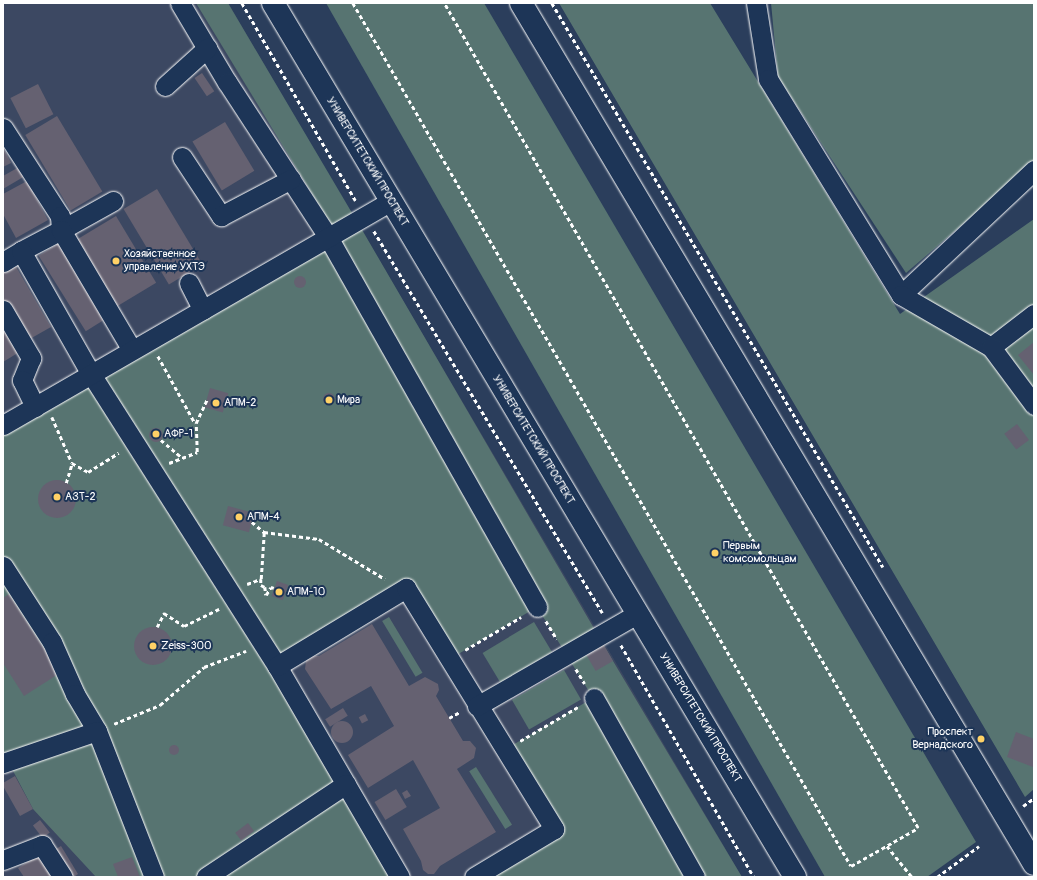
<!DOCTYPE html>
<meta charset="utf-8">
<style>
body{margin:0}
#map{position:relative;width:1037px;height:880px;overflow:hidden;background:#2b3e5c;font-family:Pangolin,sans-serif}
div>[style]{position:absolute}
[style*='--x']{left:calc(var(--x)*1px);top:calc(var(--y)*1px);width:calc(var(--w)*1px);rotate:calc(var(--a)*1deg)}
.built>*{inset:0;background:#3c4862}
.green>*{inset:0;background:#577471;transform-origin:0 0}
.building>*{inset:0;background:#656171;transform-origin:0 0}
.round{border-radius:50%}
.path>*{height:2.5px;margin-top:-1.25px;transform-origin:0;background:repeating-linear-gradient(90deg,#fff 0 4px,transparent 0 7px)}
.roads{filter:drop-shadow(0 0 1px #fff) drop-shadow(0 0 1px #fff)}
.minor>*{height:19px;margin:-9.5px;padding:0 9.5px;transform-origin:9.5px;border-radius:9.5px;background:#1d3557}
.major>*{height:22px;margin:-11px;padding:0 11px;transform-origin:11px;border-radius:11px;background:#1d3557}
.dots>*{width:11px;height:11px;translate:-50% -50%;box-sizing:border-box;border:2px solid #1d3557;border-radius:50%}
span{translate:-50% -50%;white-space:nowrap;text-align:center;line-height:1.15;-webkit-text-stroke:4px #1d3557;paint-order:stroke}
.street-label{font-size:11px;color:#fff}
.poi-label{font-size:11px;color:#fff}
.left{translate:0 -50%;text-align:left}
.right{translate:-100% -50%;text-align:right}
.frame{position:absolute;inset:0;border:4px solid #fff;pointer-events:none}
</style>
<div id="map">
<div class="built">
<div style="clip-path:polygon(3px 3px,228px 3px,742px 877px,3px 877px)"></div>
</div>
<div class="green">
<div style="clip-path:polygon(196px 3px,228px 3px,355px 218px,334px 230px)"></div>
<div style="clip-path:polygon(326px 3px,484px 3px,976px 842px,927px 877px,825px 877px)"></div>
<div style="clip-path:polygon(559px 3px,710px 3px,900px 314px,1034px 219px,1034px 789px,1025px 797px)"></div>
<div style="clip-path:polygon(771px 3px,1034px 3px,1034px 163px,906px 273px,778px 77px)"></div>
<div style="clip-path:polygon(361px 228px,613px 661px,742px 877px,474px 877px,554px 829px,504px 750px,593px 698px,537px 607px,450px 659px,406px 588px,277px 666px,395px 877px,96px 877px,33px 809px,11px 767px,3px 770px,3px 433px,316px 253px,335px 250px,343px 238px)"></div>
<div style="left:389px;top:617px;width:65px;height:8px;rotate:59deg"></div>
<div style="left:534px;top:622px;width:35px;height:60px;rotate:59deg"></div>
<div style="left:564px;top:670px;width:34px;height:60px;rotate:60deg"></div>
<div style="left:476px;top:767px;width:68px;height:8px;rotate:58deg"></div>
</div>
<div class="building">
<div style="left:202px;top:73px;width:22px;height:9px;rotate:56deg"></div>
<div style="left:38px;top:84px;width:34px;height:31px;rotate:63deg"></div>
<div style="left:57px;top:116px;width:88px;height:37px;rotate:59deg"></div>
<div style="left:225px;top:122px;width:57px;height:38px;rotate:59deg"></div>
<div style="clip-path:polygon(3px 147px,11px 163px,3px 167px)"></div>
<div style="clip-path:polygon(19px 167px,25px 176px,3px 189px,3px 176px)"></div>
<div style="clip-path:polygon(27px 181px,48px 220px,16px 238px,3px 214px,3px 194px)"></div>
<div style="left:157px;top:189px;width:88px;height:39px;rotate:59deg"></div>
<div style="left:116px;top:216px;width:78px;height:46px;rotate:59deg"></div>
<div style="left:59px;top:243px;width:89px;height:24px;rotate:58deg"></div>
<div style="clip-path:polygon(15px 265px,51px 327px,28px 340px,3px 298px,3px 272px)"></div>
<div class="round" style="left:294px;top:276px;width:12px;height:12px"></div>
<div style="clip-path:polygon(3px 321px,21px 351px,3px 362px)"></div>
<div style="clip-path:polygon(1034px 342px,1034px 375px,1018px 355px)"></div>
<div style="left:210px;top:388px;width:19px;height:20px;rotate:16deg"></div>
<div class="round" style="left:323px;top:393px;width:12px;height:12px"></div>
<div style="left:1017px;top:424px;width:20px;height:16px;rotate:53deg"></div>
<div class="round" style="left:149px;top:428px;width:14px;height:14px"></div>
<div class="round" style="left:38px;top:480px;width:38px;height:38px"></div>
<div style="left:228px;top:506px;width:27px;height:20px;rotate:15deg"></div>
<div style="left:277px;top:581px;width:12px;height:16px;rotate:20deg"></div>
<div style="clip-path:polygon(9px 594px,60px 673px,24px 696px,3px 663px,3px 598px)"></div>
<div style="clip-path:polygon(372px 624px,409px 686px,425px 677px,438px 684px,439px 690px,436px 696px,463px 741px,470px 741px,476px 748px,474px 758px,457px 769px,496px 832px,440px 866px,434px 874px,428px 874px,423px 870px,421px 861px,403px 829px,440px 808px,413px 760px,368px 788px,348px 755px,394px 726px,371px 686px,331px 709px,305px 669px,306px 661px,311px 656px,319px 656px)"></div>
<div class="round" style="left:134px;top:627px;width:38px;height:38px"></div>
<div style="left:602px;top:642px;width:22px;height:20px;rotate:60deg"></div>
<div style="left:343px;top:708px;width:9px;height:21px;rotate:58deg"></div>
<div style="left:365px;top:714px;width:7px;height:7px;rotate:63deg"></div>
<div class="round" style="left:331px;top:721px;width:22px;height:22px"></div>
<div style="clip-path:polygon(1016px 732px,1034px 739px,1033px 767px,1007px 757px)"></div>
<div class="round" style="left:169px;top:745px;width:10px;height:10px"></div>
<div style="clip-path:polygon(15px 776px,33px 809px,20px 816px,3px 786px,3px 783px)"></div>
<div style="left:396px;top:789px;width:21px;height:25px;rotate:59deg"></div>
<div style="clip-path:polygon(407px 790px,411px 796px,405px 799px,402px 793px)"></div>
<div style="left:40px;top:820px;width:16px;height:9px;rotate:52deg"></div>
<div style="left:248px;top:823px;width:10px;height:16px;rotate:53deg"></div>
<div style="clip-path:polygon(61px 846px,78px 874px,74px 877px,67px 877px,51px 852px)"></div>
<div style="clip-path:polygon(40px 854px,54px 877px,24px 877px,18px 868px)"></div>
<div style="clip-path:polygon(132px 857px,140px 877px,118px 877px,113px 864px)"></div>
</div>
<div class="path">
<div style="--x:242;--y:3;--w:228;--a:60.1"></div>
<div style="--x:353;--y:3;--w:996;--a:60.01"></div>
<div style="--x:851;--y:866;--w:77;--a:-29.6"></div>
<div style="--x:918;--y:828;--w:951;--a:-119.88"></div>
<div style="--x:552;--y:3;--w:654;--a:59.59"></div>
<div style="--x:374;--y:231;--w:445;--a:59.1"></div>
<div style="--x:158;--y:356;--w:77;--a:61.1"></div>
<div style="--x:52;--y:417;--w:50;--a:66.5"></div>
<div style="--x:72;--y:463;--w:18;--a:29"></div>
<div style="--x:88;--y:472;--w:36;--a:-32"></div>
<div style="--x:161;--y:440;--w:26;--a:40"></div>
<div style="--x:169;--y:463;--w:30;--a:-21"></div>
<div style="--x:197;--y:452;--w:29;--a:-92"></div>
<div style="--x:196;--y:423;--w:26;--a:-65"></div>
<div style="--x:66;--y:483;--w:21;--a:-73"></div>
<div style="--x:252;--y:522;--w:16;--a:40"></div>
<div style="--x:261;--y:579;--w:6;--a:90"></div>
<div style="--x:261;--y:585;--w:4;--a:27"></div>
<div style="--x:265;--y:587;--w:8;--a:83"></div>
<div style="--x:266;--y:595;--w:9;--a:-58"></div>
<div style="--x:271;--y:587;--w:3;--a:18"></div>
<div style="--x:247;--y:584;--w:15;--a:-20"></div>
<div style="--x:261;--y:579;--w:47;--a:-86.3"></div>
<div style="--x:264;--y:532;--w:55;--a:7.3"></div>
<div style="--x:319;--y:539;--w:77;--a:31.2"></div>
<div style="--x:546;--y:621;--w:21;--a:59"></div>
<div style="--x:157;--y:627;--w:16;--a:-63"></div>
<div style="--x:164;--y:613;--w:24;--a:33"></div>
<div style="--x:184;--y:626;--w:39;--a:-26"></div>
<div style="--x:621;--y:645;--w:267;--a:60.2"></div>
<div style="--x:465;--y:650;--w:65;--a:-30.5"></div>
<div style="--x:576;--y:669;--w:17;--a:59"></div>
<div style="--x:449;--y:718;--w:13;--a:-29"></div>
<div style="--x:114;--y:724;--w:50;--a:-22.4"></div>
<div style="--x:160;--y:705;--w:58;--a:-40.8"></div>
<div style="--x:204;--y:667;--w:45;--a:-20.9"></div>
<div style="--x:520;--y:741;--w:67;--a:-30.4"></div>
<div style="--x:1023;--y:806;--w:14;--a:-36"></div>
<div style="--x:887;--y:846;--w:40;--a:51"></div>
<div style="--x:937;--y:877;--w:52;--a:-36.4"></div>
</div>
<div class="roads">
<div class="minor">
<div style="--x:180;--y:3;--w:92;--a:59.3"></div>
<div style="--x:227;--y:82;--w:185;--a:56.9"></div>
<div style="--x:328;--y:237;--w:425;--a:60.5"></div>
<div style="--x:756;--y:3;--w:77;--a:81"></div>
<div style="--x:768;--y:79;--w:254;--a:58.4"></div>
<div style="--x:901;--y:295;--w:183;--a:-43.2"></div>
<div style="--x:165;--y:86;--w:57;--a:-42.1"></div>
<div style="--x:3;--y:128;--w:105;--a:57.1"></div>
<div style="--x:60;--y:216;--w:14;--a:86"></div>
<div style="--x:61;--y:230;--w:45;--a:152.3"></div>
<div style="--x:182;--y:157;--w:71;--a:56.5"></div>
<div style="--x:221;--y:216;--w:79;--a:-27.9"></div>
<div style="--x:113;--y:201;--w:60;--a:150.9"></div>
<div style="--x:61;--y:230;--w:139;--a:59.4"></div>
<div style="--x:3;--y:262;--w:21;--a:-31"></div>
<div style="--x:21;--y:251;--w:142;--a:60.4"></div>
<div style="--x:91;--y:374;--w:346;--a:57.5"></div>
<div style="--x:277;--y:666;--w:244;--a:59.8"></div>
<div style="--x:189;--y:283;--w:30;--a:63"></div>
<div style="--x:901;--y:295;--w:104;--a:30"></div>
<div style="--x:991;--y:347;--w:54;--a:-37.5"></div>
<div style="--x:3;--y:310;--w:56;--a:59.7"></div>
<div style="--x:31;--y:358;--w:24;--a:112"></div>
<div style="--x:22;--y:380;--w:30;--a:64"></div>
<div style="--x:991;--y:347;--w:72;--a:53.4"></div>
<div style="--x:3;--y:425;--w:447;--a:-30"></div>
<div style="--x:3;--y:566;--w:90;--a:57.2"></div>
<div style="--x:52;--y:642;--w:57;--a:66.1"></div>
<div style="--x:75;--y:694;--w:43;--a:59.3"></div>
<div style="--x:97;--y:731;--w:157;--a:68.7"></div>
<div style="--x:277;--y:666;--w:151;--a:-31.2"></div>
<div style="--x:406;--y:588;--w:283;--a:58.4"></div>
<div style="--x:554;--y:829;--w:93;--a:149"></div>
<div style="--x:594;--y:698;--w:206;--a:60.6"></div>
<div style="--x:477;--y:706;--w:185;--a:-29.9"></div>
<div style="--x:3;--y:763;--w:99;--a:-18.8"></div>
<div style="--x:3;--y:860;--w:42;--a:-21"></div>
<div style="--x:42;--y:845;--w:38;--a:57"></div>
<div style="--x:206;--y:877;--w:168;--a:-33.6"></div>
</div>
<div class="major">
<div style="--x:273;--y:3;--w:1018;--a:59.15"></div>
<div style="--x:521;--y:3;--w:1002;--a:59.21"></div>
</div>
</div>
<div class="dots">
<div style="left:116px;top:261px;background:#ffd166"></div>
<div style="left:329px;top:400px;background:#ffd166"></div>
<div style="left:216px;top:403px;background:#ffd166"></div>
<div style="left:156px;top:434px;background:#ffd166"></div>
<div style="left:57px;top:497px;background:#ffd166"></div>
<div style="left:239px;top:517px;background:#ffd166"></div>
<div style="left:715px;top:553px;background:#ffd166"></div>
<div style="left:279px;top:592px;background:#ffd166"></div>
<div style="left:153px;top:646px;background:#ffd166"></div>
<div style="left:981px;top:739px;background:#ffd166"></div>
</div>
<div class="street-label">
<span style="left:367px;top:162px;rotate:59deg">УНИВЕРСИТЕТСКИЙ ПРОСПЕКТ</span>
<span style="left:533px;top:440px;rotate:59deg">УНИВЕРСИТЕТСКИЙ ПРОСПЕКТ</span>
<span style="left:700px;top:718px;rotate:59deg">УНИВЕРСИТЕТСКИЙ ПРОСПЕКТ</span>
</div>
<div class="poi-label">
<span class="left" style="left:124px;top:261px">Хозяйственное<br>управление УХТЭ</span>
<span class="left" style="left:337px;top:400px">Мира</span>
<span class="left" style="left:224px;top:403px">АПМ-2</span>
<span class="left" style="left:164px;top:434px">АФР-1</span>
<span class="left" style="left:65px;top:497px">АЗТ-2</span>
<span class="left" style="left:247px;top:517px">АПМ-4</span>
<span class="left" style="left:723px;top:553px">Первым<br>комсомольцам</span>
<span class="left" style="left:287px;top:592px">АПМ-10</span>
<span class="left" style="left:161px;top:646px">Zeiss-300</span>
<span class="right" style="left:973px;top:739px">Проспект<br>Вернадского</span>
</div>
<div class="frame"></div>
</div>
